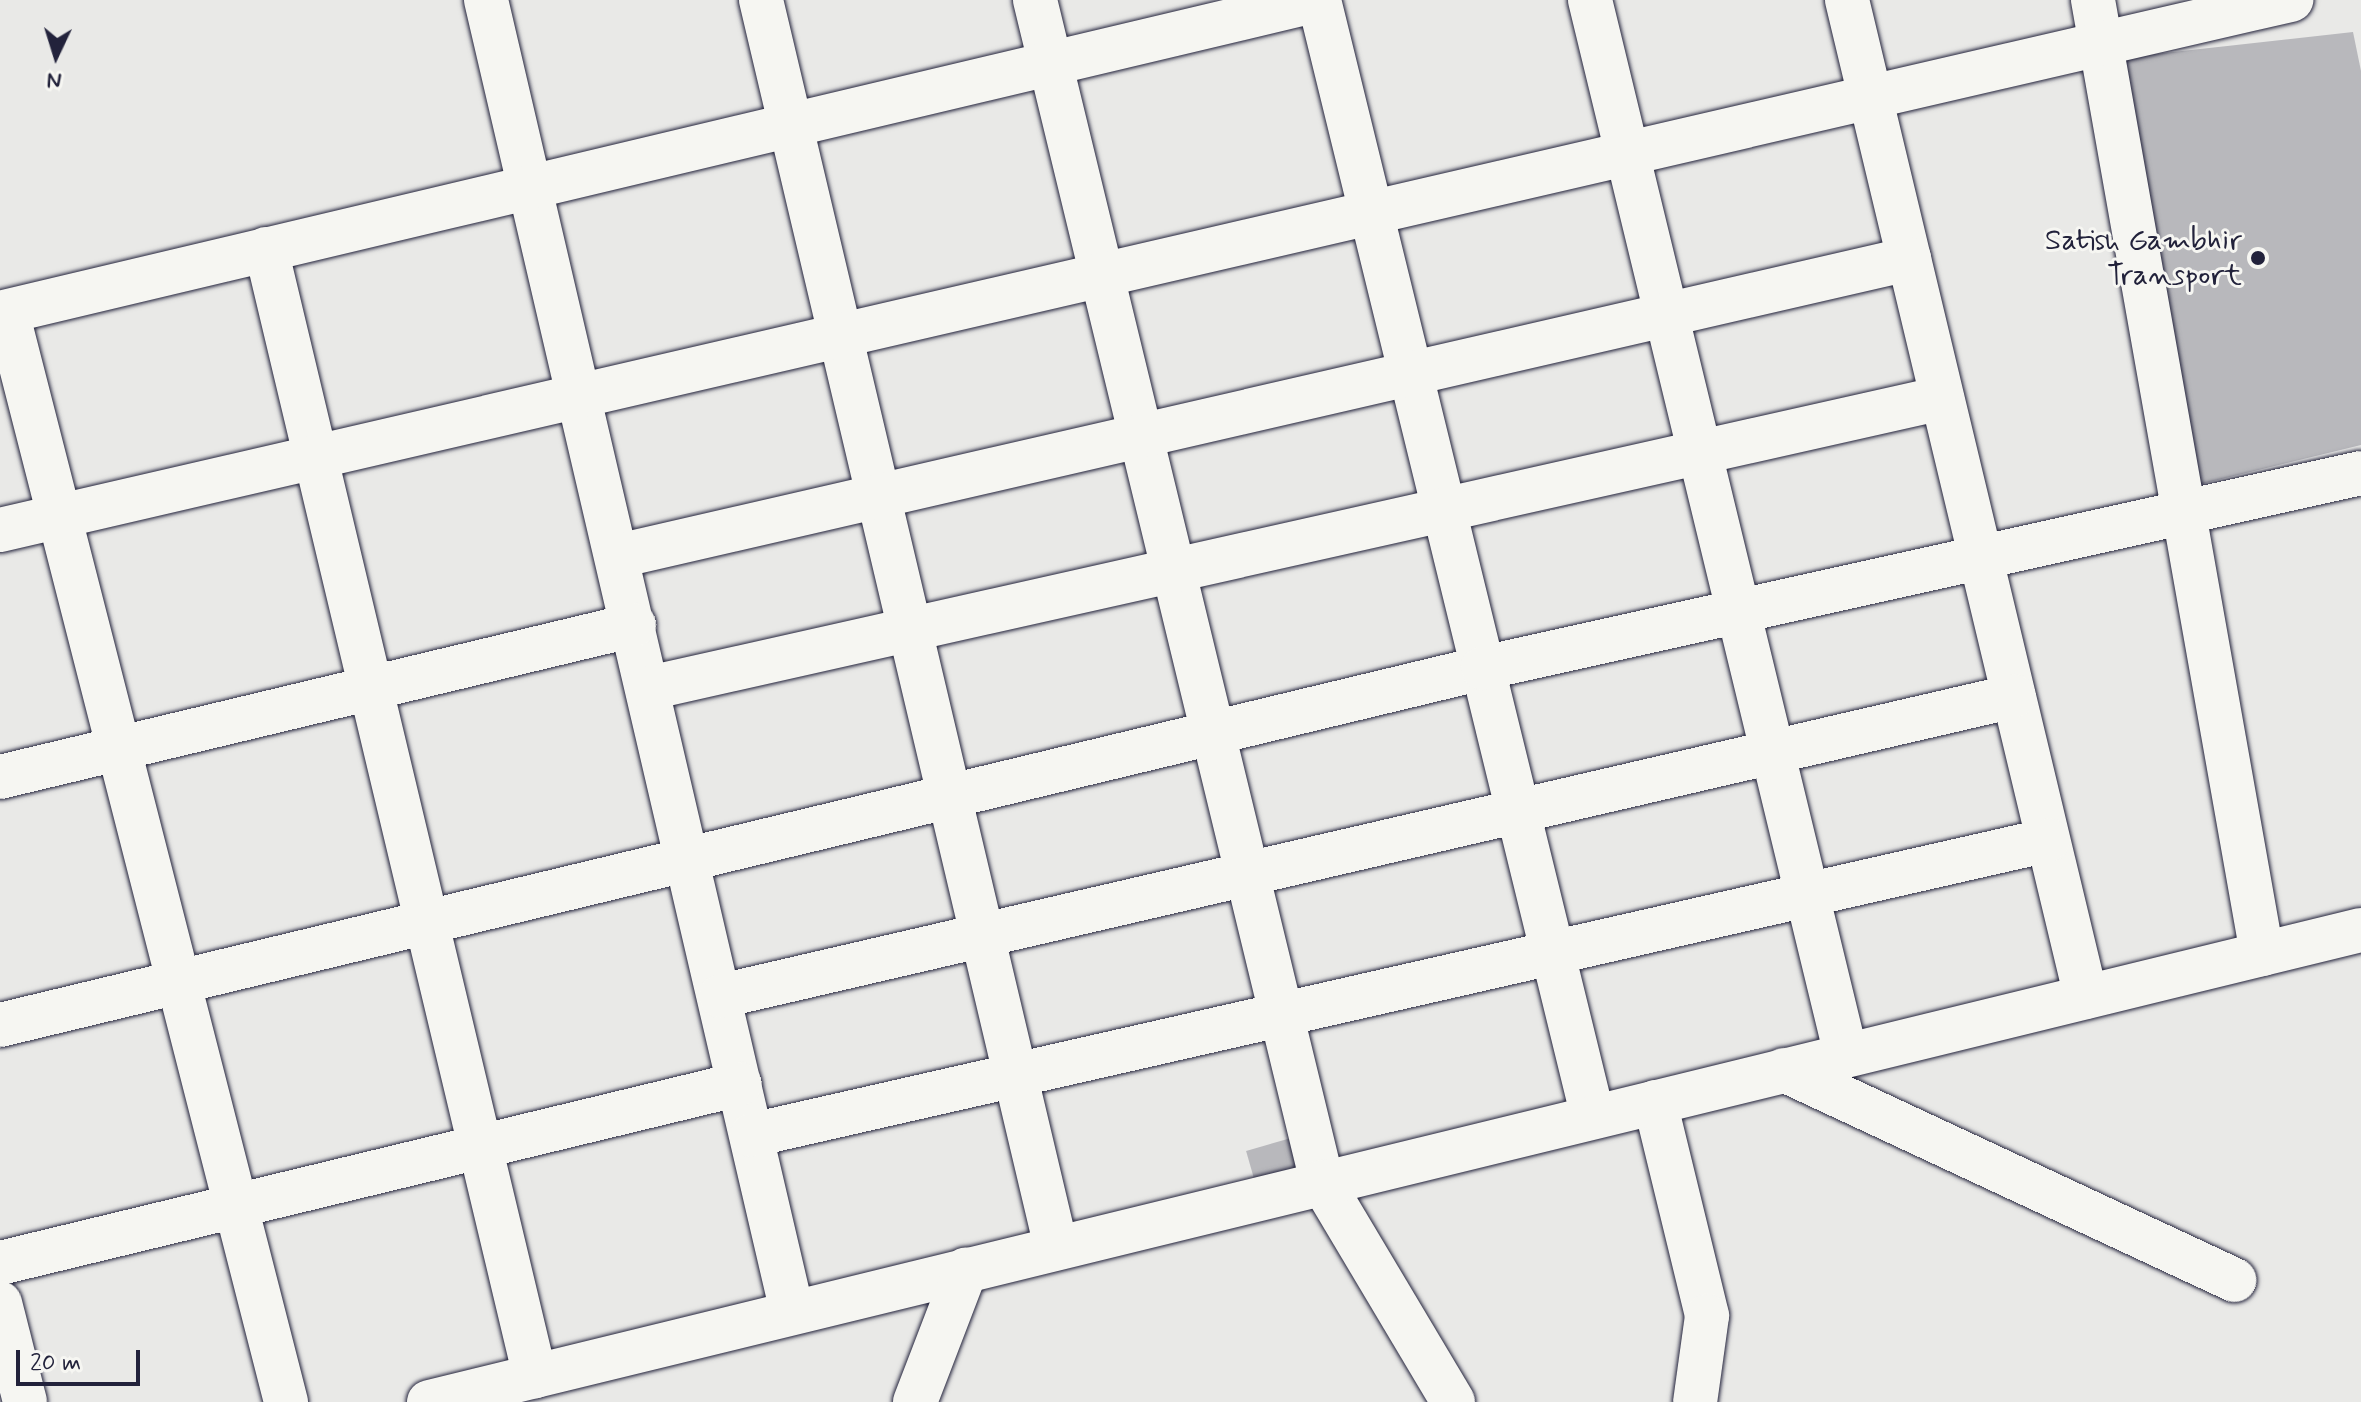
<!DOCTYPE html>
<style>
body{margin:0}
#map{position:relative;width:2361px;height:1402px;overflow:hidden;background:#e9e9e7;font-family:Mynerve,sans-serif}
div>[style]{position:absolute}
[style*='--x']{left:calc(var(--x)*1px);top:calc(var(--y)*1px);width:calc(var(--w)*1px);rotate:calc(var(--a)*1deg)}
.building>*{inset:0;background:#b8b8bc;transform-origin:0 0}
.roads{filter:drop-shadow(0 0 2px #22223b) drop-shadow(0 0 2px #22223b)}
.street>*{height:44px;margin:-22px;padding:0 22px;transform-origin:22px;border-radius:22px;background:#f6f6f2}
.secondary>*{height:44px;margin:-22px;padding:0 22px;transform-origin:22px;border-radius:22px;background:#f6f6f2}
.dots>*{width:22px;height:22px;translate:-50% -50%;box-sizing:border-box;border:4px solid #f6f6f2;border-radius:50%}
span{translate:-50% -50%;white-space:nowrap;text-align:center;line-height:1.15;-webkit-text-stroke:6px #f6f6f2;paint-order:stroke}
.poi-label{font-size:30px;color:#22223b}
.right{translate:-100% -50%;text-align:right}
.north{position:absolute;left:16px;top:16px;width:80px;height:80px;-webkit-text-stroke:6px #f6f6f2;paint-order:stroke;rotate:184deg;font-size:22px;font-weight:700;line-height:32px;text-align:center;color:#22223b}
.north::after{content:'';display:block;margin:auto;width:28px;height:36px;background:#22223b;clip-path:polygon(50% 0,100% 100%,50% 72%,0 100%)}
.scale{position:absolute;left:16px;top:1350px;width:124px;height:36px;box-sizing:border-box;border:4px solid #22223b;border-top:0;padding-left:10px;font-size:24px;line-height:28px;white-space:nowrap;color:#22223b;-webkit-text-stroke:6px #f6f6f2;paint-order:stroke}
</style>
<div id="map">
<div class="building">
<div style="clip-path:polygon(2353px 32px,2361px 71px,2361px 445px,2197px 485px,2119px 58px)"></div>
<div style="left:1298px;top:1136px;width:45px;height:54px;rotate:74deg"></div>
</div>
<div class="roads">
<div class="street">
<div style="--x:486;--y:0;--w:1347;--a:76.87"></div>
<div style="--x:761;--y:0;--w:1281;--a:76.69"></div>
<div style="--x:1035;--y:0;--w:1216;--a:76.35"></div>
<div style="--x:1322;--y:1182;--w:256;--a:59.2"></div>
<div style="--x:1319;--y:0;--w:1150;--a:76.22"></div>
<div style="--x:1590;--y:0;--w:1086;--a:76.36"></div>
<div style="--x:1847;--y:0;--w:1025;--a:76.52"></div>
<div style="--x:2093;--y:0;--w:969;--a:79.95"></div>
<div style="--x:266;--y:249;--w:1159;--a:76.58"></div>
<div style="--x:7;--y:312;--w:1125;--a:75.64"></div>
<div style="--x:0;--y:313;--w:1355;--a:-13.36"></div>
<div style="--x:0;--y:530;--w:2352;--a:-13.03"></div>
<div style="--x:618;--y:556;--w:1325;--a:-12.96"></div>
<div style="--x:649;--y:688;--w:1325;--a:-12.64"></div>
<div style="--x:0;--y:777;--w:652;--a:-13.48"></div>
<div style="--x:721;--y:996;--w:1327;--a:-13.06"></div>
<div style="--x:1784;--y:1070;--w:497;--a:25"></div>
<div style="--x:1655;--y:1102;--w:220;--a:76.3"></div>
<div style="--x:1707;--y:1316;--w:87;--a:97.9"></div>
<div style="--x:752;--y:1135;--w:1329;--a:-12.82"></div>
<div style="--x:0;--y:1263;--w:761;--a:-13.6"></div>
<div style="--x:0;--y:1303;--w:102;--a:75.8"></div>
<div style="--x:429;--y:1402;--w:1989;--a:-13.73"></div>
<div style="--x:915;--y:1402;--w:142;--a:-69"></div>
</div>
<div class="secondary">
<div style="--x:0;--y:1025;--w:1525;--a:-13.54"></div>
<div style="--x:1483;--y:668;--w:899;--a:-12.52"></div>
</div>
</div>
<div class="dots">
<div style="left:2258px;top:258px;background:#22223b"></div>
</div>
<div class="poi-label">
<span class="right" style="left:2242px;top:258px">Satish Gambhir<br>Transport</span>
</div>
<div class="north">N</div>
<div class="scale">20 m</div>
</div>
